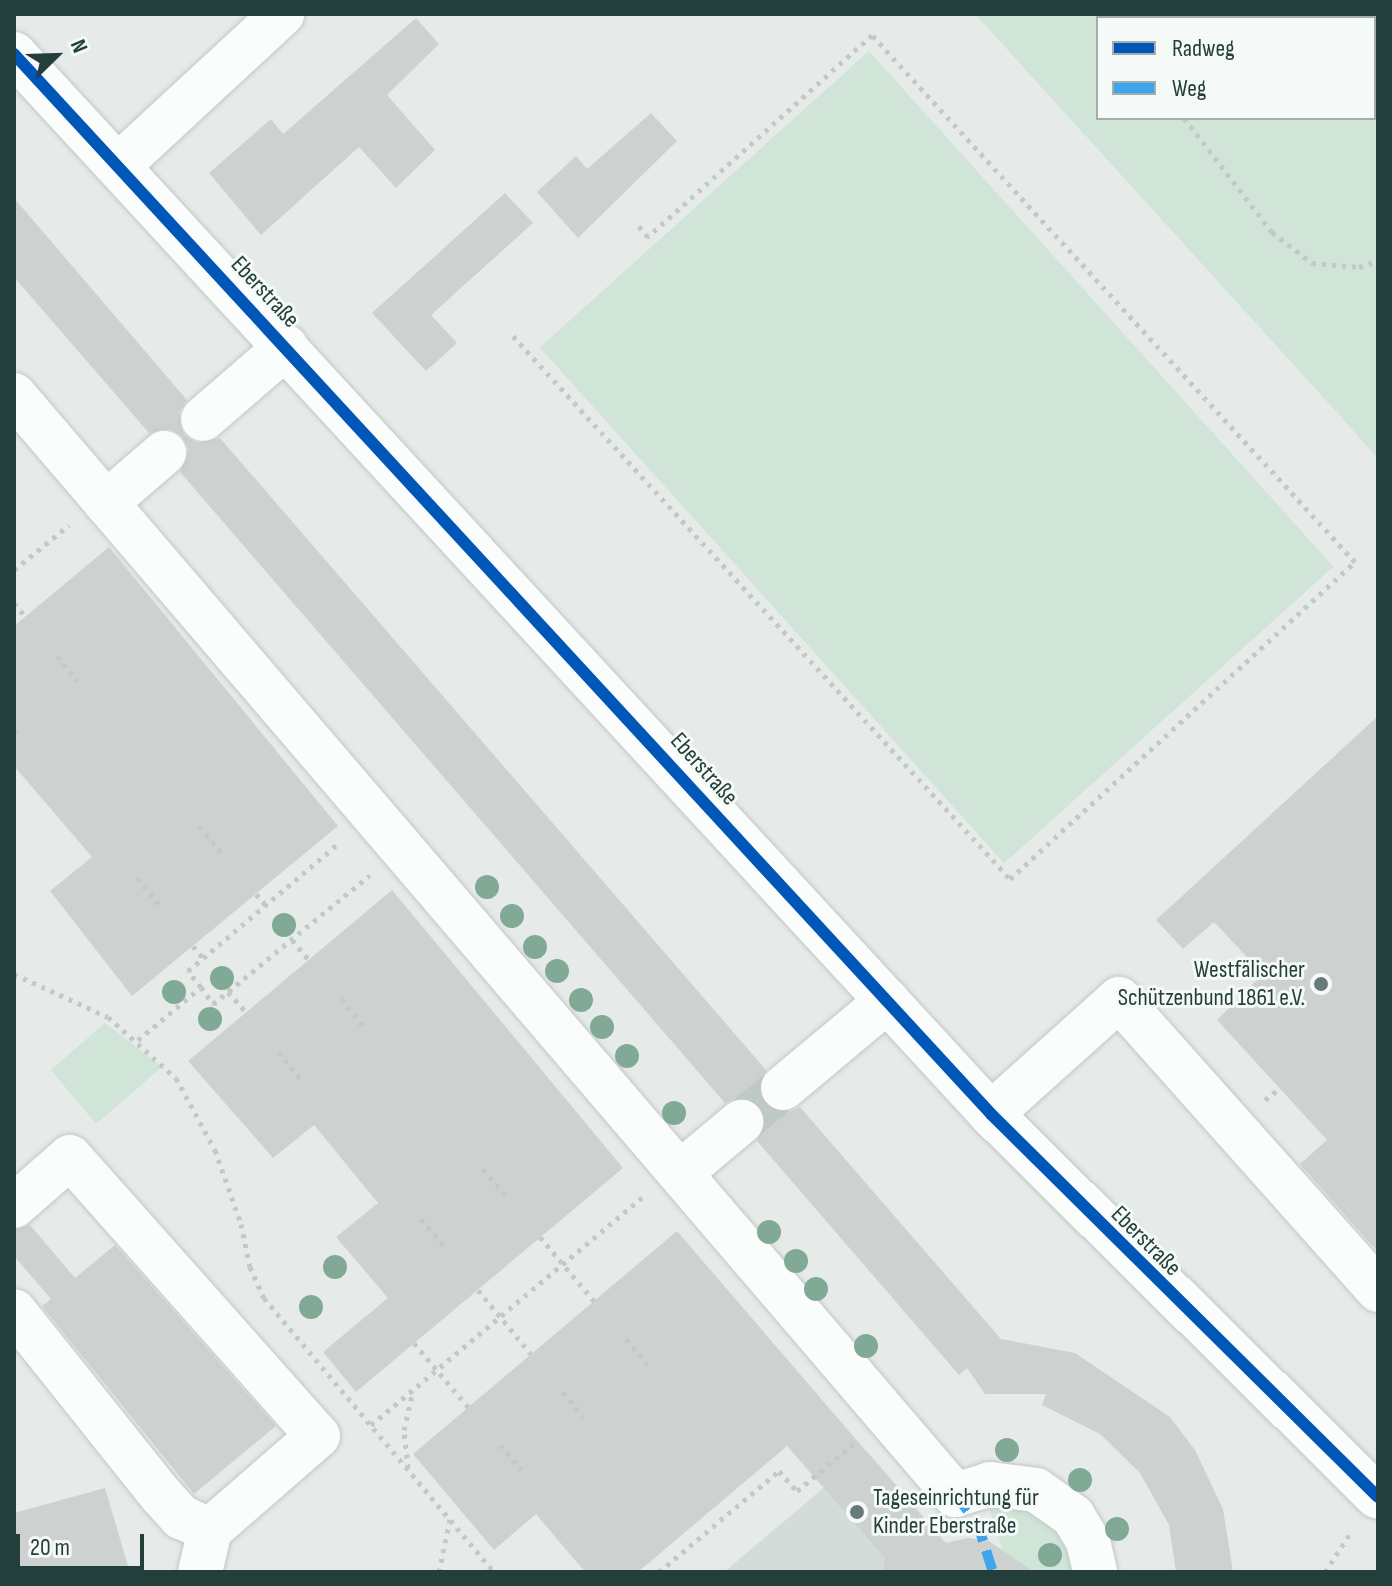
<!DOCTYPE html>
<meta charset="utf-8">
<style>
body{margin:0}
#map{position:relative;width:1392px;height:1586px;overflow:hidden;background:#e6ebe9;font-family:"Sofia Sans Condensed",sans-serif}
div>[style]{position:absolute}
[style*='--x']{left:calc(var(--x)*1px);top:calc(var(--y)*1px);width:calc(var(--w)*1px);rotate:calc(var(--a)*1deg)}
.built>*{inset:0;background:#d4dcd9}
.green>*{inset:0;background:#d0e4d8;transform-origin:0 0}
.building>*{inset:0;background:#cdd2d1}
.minor-tunnel>*{height:44px;margin-top:-22px;transform-origin:0;background:repeating-linear-gradient(90deg,#bfc9c6 0 44px,transparent 0 66px)}
.path>*{height:5px;margin-top:-2.5px;transform-origin:0;background:repeating-linear-gradient(90deg,#c2cac9 0 4px,transparent 0 10px)}
.roads{filter:drop-shadow(0 0 2px #c3c8c6) drop-shadow(0 0 2px #c3c8c6)}
.minor>*{height:44px;margin:-22px;padding:0 22px;transform-origin:22px;border-radius:22px;background:#fbfcfc}
.quiet>*{height:10px;margin-top:-5px;transform-origin:0;background:repeating-linear-gradient(90deg,#3ea4ec 0 20px,transparent 0 30px)}
.cycleway>*{height:12px;margin:-6px;padding:0 6px;transform-origin:6px;border-radius:6px;background:#0057b8}
.trees>*{width:24px;height:24px;margin:-12px;border-radius:50%;background:#81aa96}
.dots>*{width:22px;height:22px;translate:-50% -50%;box-sizing:border-box;border:4px solid #f5faf8;border-radius:50%}
span{translate:-50% -50%;white-space:nowrap;text-align:center;line-height:1.15;-webkit-text-stroke:6px #f5faf8;paint-order:stroke}
.street-label{font-size:24px;color:#243f3b}
.poi-label{font-size:24px;color:#243f3b}
.right{translate:-100% -50%;text-align:right}
.left{translate:0 -50%;text-align:left}
.frame{position:absolute;inset:0;border:16px solid #243f3b;pointer-events:none}
.legend{position:absolute;left:1096px;top:16px;width:280px;height:104px;box-sizing:border-box;background:#f5faf8;border:2px solid #a1afac;margin:0;padding:10px 14px;list-style:none;font-size:24px;color:#243f3b}
.legend li{display:flex;align-items:center;gap:16px;height:40px}
.legend b{width:40px;border:2px solid #a1afac}
.north{position:absolute;left:16px;top:16px;width:80px;height:80px;-webkit-text-stroke:6px #f5faf8;paint-order:stroke;rotate:67deg;font-size:22px;font-weight:700;line-height:32px;text-align:center;color:#243f3b}
.north::after{content:'';display:block;margin:auto;width:28px;height:36px;background:#243f3b;clip-path:polygon(50% 0,100% 100%,50% 72%,0 100%)}
.scale{position:absolute;left:16px;top:1534px;width:128px;height:36px;box-sizing:border-box;border:4px solid #243f3b;border-top:0;padding-left:10px;font-size:24px;line-height:28px;white-space:nowrap;color:#243f3b;-webkit-text-stroke:6px #f5faf8;paint-order:stroke}
</style>
<div id="map">
<div class="built">
<div style="clip-path:polygon(867px 1451px,948px 1545px,969px 1538px,989px 1541px,1010px 1572px,724px 1572px)"></div>
</div>
<div class="green">
<div style="clip-path:polygon(evenodd,975px 14px,1378px 14px,1378px 459px,1342px 418px,975px 14px,1098px 18px,1374px 18px,1374px 118px,1098px 118px,1098px 18px)"></div>
<div style="left:869px;top:51px;width:694px;height:443px;rotate:48deg"></div>
<div style="clip-path:polygon(105px 1023px,162px 1067px,96px 1124px,51px 1070px)"></div>
<div style="clip-path:polygon(1011px 1496px,1058px 1525px,1080px 1572px,1010px 1572px,986px 1499px)"></div>
</div>
<div class="building">
<div style="clip-path:polygon(416px 18px,439px 44px,387px 95px,435px 150px,396px 188px,359px 147px,261px 235px,209px 173px,271px 119px,283px 134px)"></div>
<div style="clip-path:polygon(651px 113px,677px 141px,578px 238px,537px 192px,576px 156px,587px 169px)"></div>
<div style="clip-path:polygon(505px 193px,533px 223px,431px 315px,457px 343px,426px 371px,372px 313px)"></div>
<div style="clip-path:polygon(14px 198px,187px 400px,179px 412px,184px 435px,196px 443px,220px 438px,766px 1070px,758px 1092px,764px 1105px,787px 1113px,800px 1107px,1001px 1339px,1075px 1353px,1170px 1417px,1195px 1450px,1223px 1509px,1233px 1572px,1176px 1572px,1169px 1525px,1140px 1473px,1100px 1434px,1042px 1405px,1046px 1394px,985px 1394px,967px 1368px,959px 1375px,757px 1141px,766px 1118px,760px 1105px,737px 1097px,725px 1103px,180px 472px,189px 449px,182px 436px,171px 429px,149px 433px,14px 277px)"></div>
<div style="clip-path:polygon(109px 547px,338px 826px,132px 996px,50px 891px,92px 857px,14px 766px,14px 626px)"></div>
<div style="clip-path:polygon(1378px 716px,1378px 1252px,1300px 1164px,1327px 1140px,1217px 1020px,1263px 974px,1214px 922px,1183px 949px,1156px 920px)"></div>
<div style="clip-path:polygon(392px 890px,623px 1168px,356px 1392px,323px 1352px,388px 1298px,336px 1237px,378px 1203px,314px 1125px,273px 1158px,188px 1061px)"></div>
<div style="clip-path:polygon(30px 1225px,75px 1278px,115px 1245px,276px 1426px,194px 1494px,42px 1306px,51px 1299px,14px 1256px,14px 1230px)"></div>
<div style="clip-path:polygon(677px 1231px,945px 1543px,968px 1538px,989px 1541px,1034px 1572px,882px 1572px,885px 1558px,787px 1446px,638px 1572px,585px 1572px,536px 1514px,494px 1550px,413px 1454px)"></div>
<div style="clip-path:polygon(105px 1488px,128px 1566px,110px 1572px,14px 1572px,14px 1513px)"></div>
</div>
<div class="minor-tunnel">
<div style="--x:741;--y:1122;--w:54;--a:-39"></div>
</div>
<div class="path">
<div style="--x:1106;--y:14;--w:4;--a:63"></div>
<div style="--x:1324;--y:14;--w:4;--a:63"></div>
<div style="--x:1374;--y:113;--w:6;--a:51"></div>
<div style="--x:1184;--y:118;--w:144;--a:52.3"></div>
<div style="--x:1272;--y:232;--w:51;--a:37.8"></div>
<div style="--x:1312;--y:263;--w:47;--a:4.9"></div>
<div style="--x:1359;--y:267;--w:20;--a:-18"></div>
<div style="--x:513;--y:336;--w:736;--a:47.53"></div>
<div style="--x:1010;--y:879;--w:469;--a:-42.6"></div>
<div style="--x:1355;--y:562;--w:715;--a:-132.51"></div>
<div style="--x:872;--y:35;--w:302;--a:138"></div>
<div style="--x:648;--y:237;--w:17;--a:-130"></div>
<div style="--x:14;--y:570;--w:71;--a:-39.3"></div>
<div style="--x:14;--y:603;--w:17;--a:50"></div>
<div style="--x:57;--y:656;--w:33;--a:51"></div>
<div style="--x:14;--y:730;--w:4;--a:45"></div>
<div style="--x:199;--y:826;--w:38;--a:50"></div>
<div style="--x:137;--y:878;--w:38;--a:50"></div>
<div style="--x:256;--y:894;--w:15;--a:48"></div>
<div style="--x:292;--y:940;--w:26;--a:50"></div>
<div style="--x:193;--y:946;--w:16;--a:50"></div>
<div style="--x:14;--y:974;--w:103;--a:24.6"></div>
<div style="--x:108;--y:1017;--w:91;--a:41.9"></div>
<div style="--x:176;--y:1078;--w:82;--a:61.6"></div>
<div style="--x:215;--y:1150;--w:78;--a:70.6"></div>
<div style="--x:241;--y:1224;--w:44;--a:78.2"></div>
<div style="--x:250;--y:1267;--w:34;--a:66"></div>
<div style="--x:264;--y:1298;--w:358;--a:50"></div>
<div style="--x:201;--y:987;--w:21;--a:55"></div>
<div style="--x:213;--y:1004;--w:203;--a:-39.4"></div>
<div style="--x:228;--y:992;--w:27;--a:48"></div>
<div style="--x:341;--y:999;--w:35;--a:51"></div>
<div style="--x:138;--y:1040;--w:82;--a:-40.1"></div>
<div style="--x:201;--y:987;--w:21;--a:-129"></div>
<div style="--x:188;--y:971;--w:199;--a:-40.3"></div>
<div style="--x:278;--y:1052;--w:34;--a:50"></div>
<div style="--x:1265;--y:1100;--w:19;--a:-39"></div>
<div style="--x:483;--y:1169;--w:37;--a:49"></div>
<div style="--x:421;--y:1219;--w:39;--a:50"></div>
<div style="--x:540;--y:1237;--w:84;--a:49.8"></div>
<div style="--x:478;--y:1290;--w:83;--a:50.4"></div>
<div style="--x:626;--y:1339;--w:33;--a:50"></div>
<div style="--x:414;--y:1343;--w:84;--a:49.8"></div>
<div style="--x:563;--y:1392;--w:33;--a:51"></div>
<div style="--x:371;--y:1425;--w:355;--a:-40"></div>
<div style="--x:500;--y:1445;--w:33;--a:49"></div>
<div style="--x:408;--y:1468;--w:38;--a:-96"></div>
<div style="--x:404;--y:1430;--w:40;--a:-77"></div>
<div style="--x:439;--y:1572;--w:54;--a:-78.3"></div>
<div style="--x:659;--y:1572;--w:157;--a:-40.1"></div>
<div style="--x:779;--y:1471;--w:27;--a:48"></div>
<div style="--x:797;--y:1491;--w:75;--a:-39.6"></div>
<div style="--x:1325;--y:1572;--w:48;--a:-57"></div>
</div>
<div class="roads">
<div class="minor">
<div style="--x:14;--y:54;--w:1442;--a:47.33"></div>
<div style="--x:991;--y:1114;--w:544;--a:44.7"></div>
<div style="--x:118;--y:166;--w:224;--a:-42.8"></div>
<div style="--x:14;--y:395;--w:1448;--a:49.45"></div>
<div style="--x:955;--y:1495;--w:37;--a:-17"></div>
<div style="--x:990;--y:1484;--w:46;--a:7.4"></div>
<div style="--x:1036;--y:1490;--w:45;--a:35.1"></div>
<div style="--x:1073;--y:1516;--w:29;--a:59"></div>
<div style="--x:1088;--y:1541;--w:32;--a:77"></div>
<div style="--x:203;--y:419;--w:110;--a:-40.9"></div>
<div style="--x:106;--y:503;--w:77;--a:-40.8"></div>
<div style="--x:783;--y:1088;--w:136;--a:-39.9"></div>
<div style="--x:991;--y:1114;--w:172;--a:-41.9"></div>
<div style="--x:1119;--y:999;--w:390;--a:48.3"></div>
<div style="--x:680;--y:1173;--w:80;--a:-39.9"></div>
<div style="--x:14;--y:1206;--w:74;--a:-41.2"></div>
<div style="--x:70;--y:1157;--w:373;--a:48.4"></div>
<div style="--x:318;--y:1436;--w:143;--a:139"></div>
<div style="--x:210;--y:1530;--w:43;--a:103.4"></div>
<div style="--x:14;--y:1311;--w:236;--a:51.4"></div>
<div style="--x:161;--y:1495;--w:30;--a:48"></div>
<div style="--x:181;--y:1517;--w:32;--a:24"></div>
</div>
</div>
<div class="quiet">
<div style="--x:955;--y:1495;--w:35;--a:51"></div>
<div style="--x:977;--y:1522;--w:52;--a:72.3"></div>
</div>
<div class="cycleway">
<div style="--x:14;--y:54;--w:1442;--a:47.33"></div>
<div style="--x:991;--y:1114;--w:544;--a:44.7"></div>
</div>
<div class="trees">
<div style="left:487px;top:887px"></div>
<div style="left:512px;top:916px"></div>
<div style="left:284px;top:925px"></div>
<div style="left:535px;top:947px"></div>
<div style="left:557px;top:971px"></div>
<div style="left:222px;top:978px"></div>
<div style="left:174px;top:992px"></div>
<div style="left:581px;top:1000px"></div>
<div style="left:210px;top:1019px"></div>
<div style="left:602px;top:1027px"></div>
<div style="left:627px;top:1056px"></div>
<div style="left:674px;top:1113px"></div>
<div style="left:769px;top:1232px"></div>
<div style="left:796px;top:1261px"></div>
<div style="left:335px;top:1267px"></div>
<div style="left:816px;top:1289px"></div>
<div style="left:311px;top:1307px"></div>
<div style="left:866px;top:1346px"></div>
<div style="left:1007px;top:1450px"></div>
<div style="left:1080px;top:1480px"></div>
<div style="left:1117px;top:1529px"></div>
<div style="left:1050px;top:1555px"></div>
</div>
<div class="dots">
<div style="left:1321px;top:984px;background:#687b78"></div>
<div style="left:857px;top:1512px;background:#687b78"></div>
</div>
<div class="street-label">
<span style="left:265px;top:292px;rotate:47deg">Eberstraße</span>
<span style="left:704px;top:769px;rotate:48deg">Eberstraße</span>
<span style="left:1146px;top:1241px;rotate:45deg">Eberstraße</span>
</div>
<div class="poi-label">
<span class="right" style="left:1305px;top:984px">Westfälischer<br>Schützenbund 1861 e.V.</span>
<span class="left" style="left:873px;top:1512px">Tageseinrichtung für<br>Kinder Eberstraße</span>
</div>
<div class="frame"></div>
<ul class="legend">
<li><b style="height:10px;background:#0057b8"></b>Radweg</li>
<li><b style="height:10px;background:#3ea4ec"></b>Weg</li>
</ul>
<div class="north">N</div>
<div class="scale">20 m</div>
</div>
